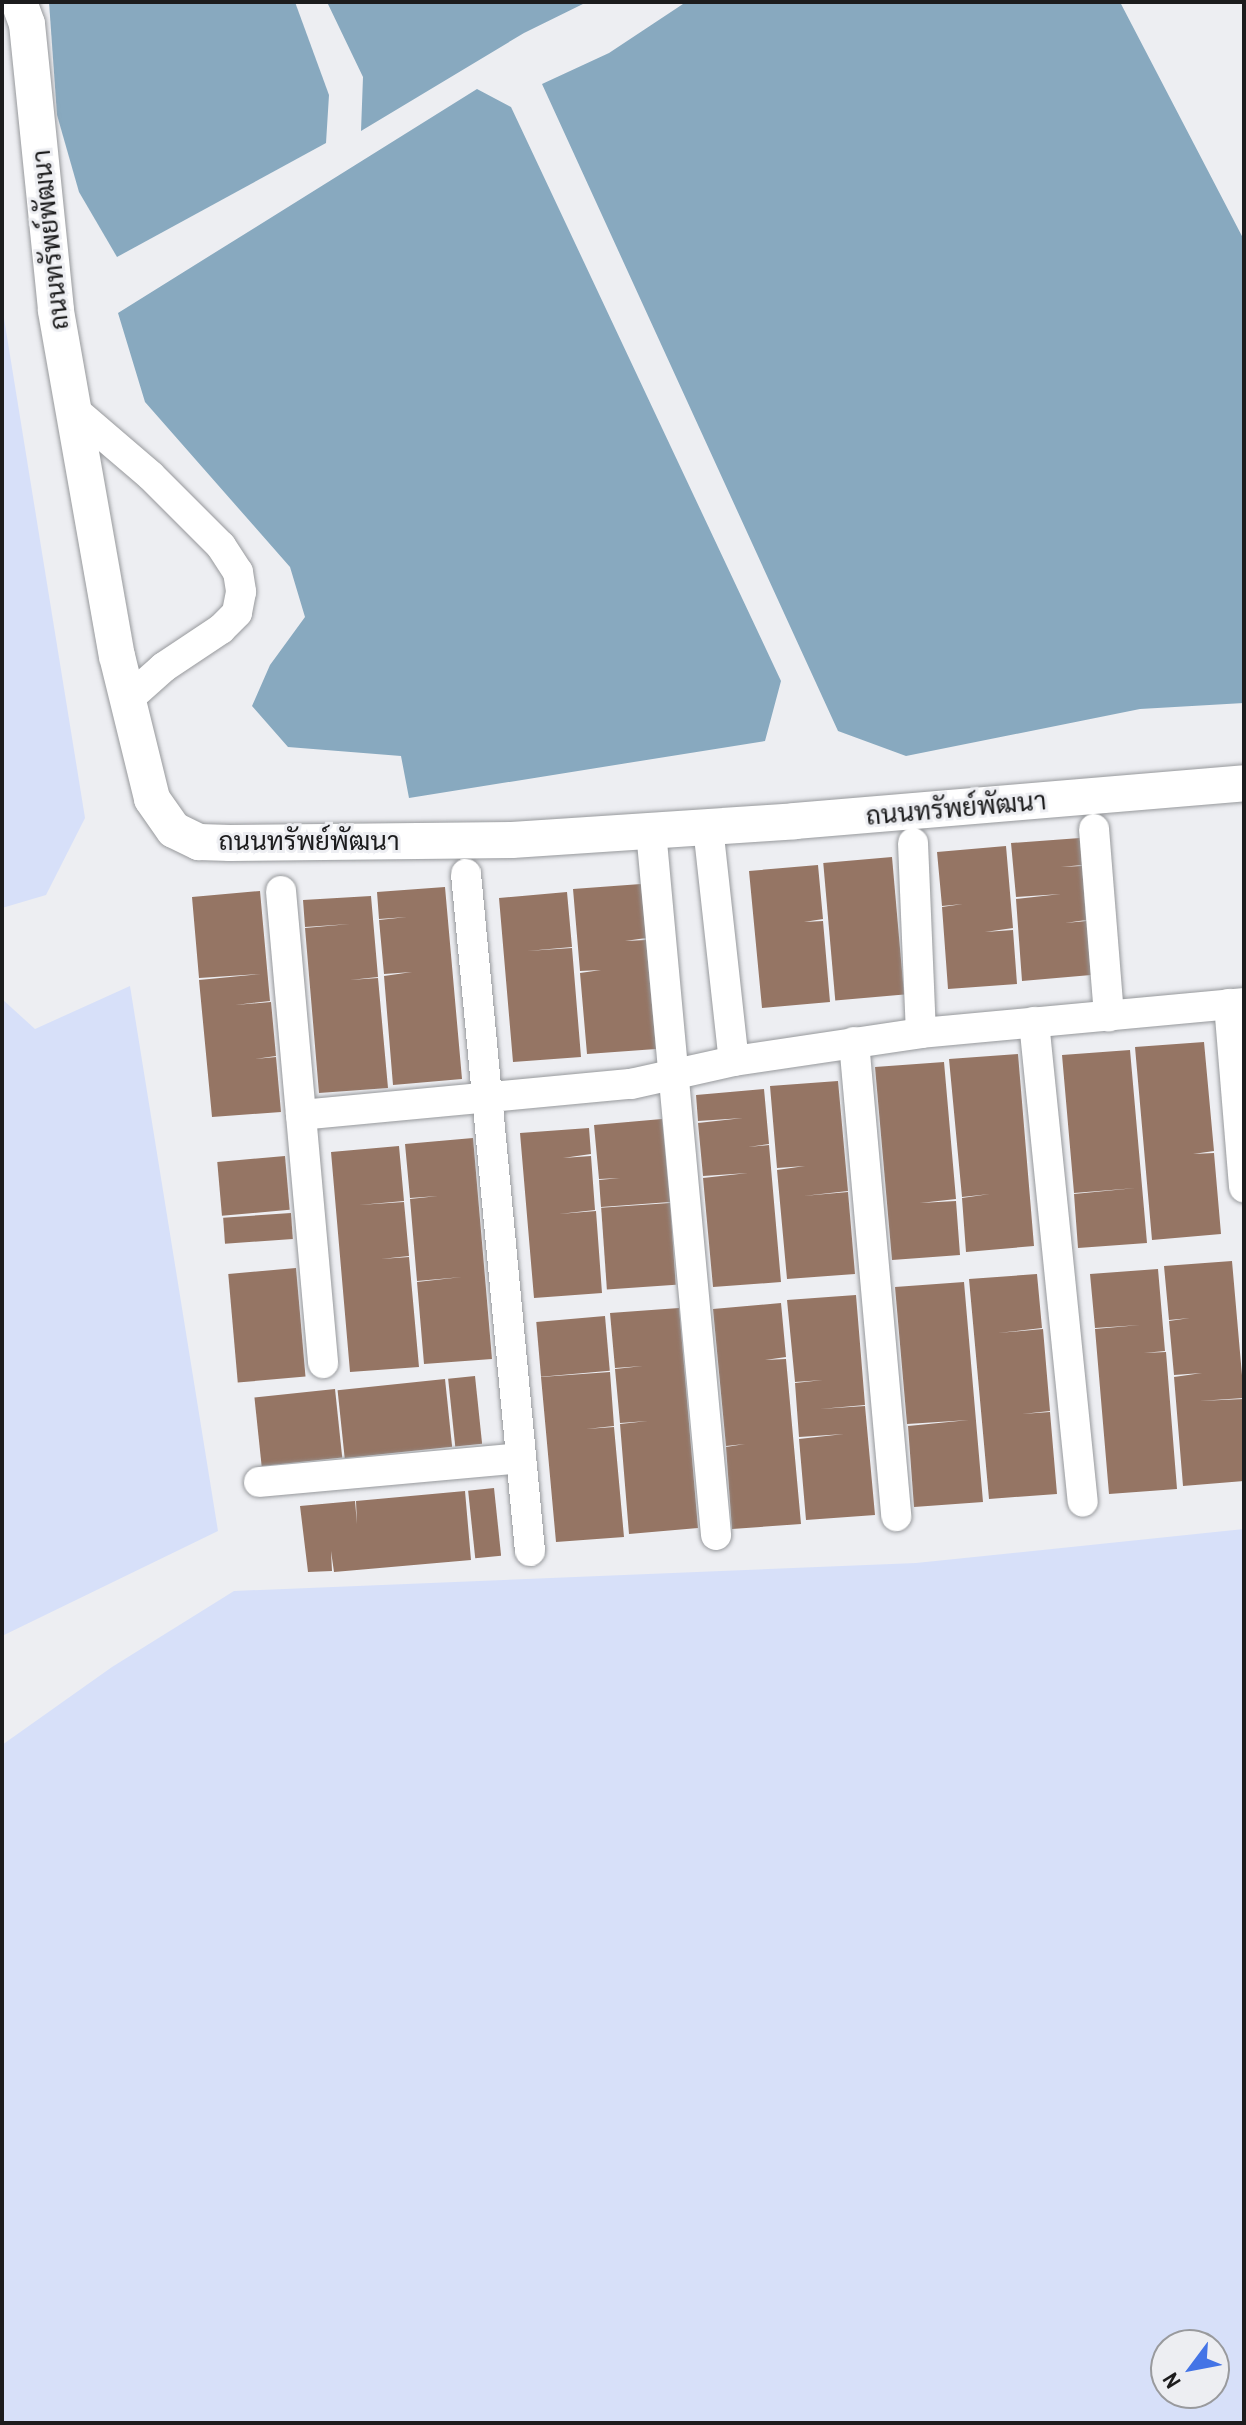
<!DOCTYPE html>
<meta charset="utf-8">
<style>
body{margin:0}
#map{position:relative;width:1246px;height:2425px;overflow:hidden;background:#edeef2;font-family:"Archivo Narrow",Sarabun,sans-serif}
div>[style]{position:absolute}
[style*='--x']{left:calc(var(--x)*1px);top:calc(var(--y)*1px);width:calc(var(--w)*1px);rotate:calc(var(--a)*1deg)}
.green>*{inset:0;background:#d7e0f9}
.water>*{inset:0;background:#88a9bf}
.building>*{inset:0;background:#957564;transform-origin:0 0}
.roads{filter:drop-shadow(0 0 2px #97999c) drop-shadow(0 0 2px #97999c)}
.minor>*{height:30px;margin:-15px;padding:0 15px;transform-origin:15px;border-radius:15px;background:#fff}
.tertiary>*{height:36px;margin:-18px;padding:0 18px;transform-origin:18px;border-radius:18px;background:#fff}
span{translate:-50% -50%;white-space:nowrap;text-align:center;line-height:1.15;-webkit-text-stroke:6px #edeef2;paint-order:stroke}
.street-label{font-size:26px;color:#1c1c1d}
.frame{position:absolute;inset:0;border:4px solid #1c1c1d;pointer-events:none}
.north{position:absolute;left:1150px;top:2329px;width:80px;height:80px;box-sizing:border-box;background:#edeef2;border:2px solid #999a9d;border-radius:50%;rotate:238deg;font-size:22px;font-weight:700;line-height:32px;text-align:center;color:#1c1c1d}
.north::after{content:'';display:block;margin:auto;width:28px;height:36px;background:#4474e6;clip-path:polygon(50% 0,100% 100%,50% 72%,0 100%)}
</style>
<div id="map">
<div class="green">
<div style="clip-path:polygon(2px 306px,85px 818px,46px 895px,2px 908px)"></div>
<div style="clip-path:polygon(130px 986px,218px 1531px,2px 1636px,2px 999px,35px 1029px)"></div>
<div style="clip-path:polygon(evenodd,1244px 1529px,1244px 2423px,2px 2423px,2px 1745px,112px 1667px,234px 1591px,916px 1563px,1244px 1529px,1166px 2345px,1214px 2345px,1214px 2393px,1166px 2393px,1166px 2345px)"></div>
</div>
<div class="water">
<div style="clip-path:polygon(49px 2px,295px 2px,329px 95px,326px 143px,117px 257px,79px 192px,57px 115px)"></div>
<div style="clip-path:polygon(327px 2px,587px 2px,524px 33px,361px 131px,363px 77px)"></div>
<div style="clip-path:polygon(686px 2px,1120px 2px,1244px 240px,1244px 703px,1140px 709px,906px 756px,838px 731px,542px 84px,609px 53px)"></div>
<div style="clip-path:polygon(477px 89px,511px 107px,781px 681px,765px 741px,409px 798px,401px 756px,288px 747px,252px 706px,270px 665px,305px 617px,290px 567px,145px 402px,118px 313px)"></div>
</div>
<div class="building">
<div style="clip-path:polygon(1080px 838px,1082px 865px,1061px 867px,1082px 866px,1086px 920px,1065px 923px,1087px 921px,1091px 975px,1022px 981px,1016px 899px,1061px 894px,1016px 897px,1011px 843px)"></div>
<div style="clip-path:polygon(1006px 846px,1013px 928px,985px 932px,1013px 930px,1017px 984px,948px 989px,942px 907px,963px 904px,942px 906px,937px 852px)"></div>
<div style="left:892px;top:857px;width:138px;height:69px;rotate:85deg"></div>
<div style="clip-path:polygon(818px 865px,823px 919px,804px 922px,823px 921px,830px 1002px,762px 1008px,749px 871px)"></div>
<div style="clip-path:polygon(641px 884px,646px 938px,625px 941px,646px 940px,656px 1049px,587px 1054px,580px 973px,601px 970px,580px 971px,573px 889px)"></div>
<div style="clip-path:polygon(445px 887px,462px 1079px,393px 1085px,384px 976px,412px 972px,384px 974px,379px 920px,407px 917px,379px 919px,377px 892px)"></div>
<div style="clip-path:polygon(260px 891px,270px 1001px,235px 1005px,271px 1002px,276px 1056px,255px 1059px,276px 1057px,281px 1112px,212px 1117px,199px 980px,261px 974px,199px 978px,192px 897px)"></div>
<div style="clip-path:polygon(567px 892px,572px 947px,527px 951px,572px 948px,581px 1057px,513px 1062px,499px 898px)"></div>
<div style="clip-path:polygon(371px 896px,378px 977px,350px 980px,378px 978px,388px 1088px,319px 1093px,305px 928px,350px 924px,305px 927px,303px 900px)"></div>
<div style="clip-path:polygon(1204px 1042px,1214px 1151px,1193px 1154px,1214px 1153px,1221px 1234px,1152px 1240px,1135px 1047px)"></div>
<div style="clip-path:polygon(1130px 1050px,1147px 1243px,1078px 1248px,1074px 1194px,1136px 1188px,1074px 1193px,1062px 1055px)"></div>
<div style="clip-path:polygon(1018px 1054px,1034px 1246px,966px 1252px,962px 1198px,990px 1194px,962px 1197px,949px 1059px)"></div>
<div style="clip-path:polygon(944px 1062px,956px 1199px,920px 1203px,956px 1201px,960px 1255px,892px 1260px,875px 1067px)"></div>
<div style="clip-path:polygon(838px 1081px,848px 1191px,803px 1196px,848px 1192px,855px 1274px,787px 1279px,777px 1170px,805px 1166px,777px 1168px,770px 1086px)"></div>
<div style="clip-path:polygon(764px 1089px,769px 1144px,748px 1147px,769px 1145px,781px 1282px,713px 1287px,703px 1178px,748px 1173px,703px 1176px,698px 1123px,743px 1118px,698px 1121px,696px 1095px)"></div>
<div style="clip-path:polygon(662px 1119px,670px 1202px,601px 1207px,599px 1180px,620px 1178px,599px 1179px,594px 1125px)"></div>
<div style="clip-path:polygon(589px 1128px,591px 1154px,563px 1158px,591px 1156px,595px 1210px,559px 1214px,596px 1211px,602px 1293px,534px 1298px,520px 1133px)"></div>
<div style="clip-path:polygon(473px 1138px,492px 1359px,424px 1364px,417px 1282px,462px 1277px,417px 1281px,410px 1199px,438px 1196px,410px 1198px,405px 1144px)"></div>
<div style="clip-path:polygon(399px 1146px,404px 1201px,359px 1205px,404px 1202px,409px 1256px,381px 1259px,409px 1257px,419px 1367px,350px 1372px,331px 1152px)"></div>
<div style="left:285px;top:1156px;width:54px;height:68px;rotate:85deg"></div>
<div style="left:670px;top:1203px;width:82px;height:69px;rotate:86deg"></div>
<div style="left:291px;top:1213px;width:26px;height:68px;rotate:86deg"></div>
<div style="clip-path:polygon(1232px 1261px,1244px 1398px,1199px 1401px,1244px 1399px,1244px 1481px,1183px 1486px,1174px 1377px,1202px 1373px,1174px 1375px,1169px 1321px,1190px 1318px,1169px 1320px,1164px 1266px)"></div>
<div style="left:296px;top:1268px;width:109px;height:68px;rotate:85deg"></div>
<div style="clip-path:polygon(1158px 1269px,1165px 1351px,1144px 1353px,1166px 1352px,1177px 1489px,1109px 1494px,1095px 1329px,1140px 1325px,1095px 1328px,1090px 1274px)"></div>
<div style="clip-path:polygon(1037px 1274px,1042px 1328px,998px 1333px,1043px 1329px,1050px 1411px,1022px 1414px,1050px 1412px,1057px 1494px,989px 1499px,969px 1279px)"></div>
<div style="clip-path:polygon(964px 1282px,983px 1502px,914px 1507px,908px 1426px,969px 1420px,907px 1424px,895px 1287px)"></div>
<div style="clip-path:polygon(856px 1295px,865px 1405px,820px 1409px,865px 1406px,875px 1515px,806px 1520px,799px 1439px,844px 1434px,799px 1437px,795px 1383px,823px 1380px,795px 1382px,787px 1300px)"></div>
<div style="clip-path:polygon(781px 1303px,786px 1357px,765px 1360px,786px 1359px,801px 1524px,732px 1529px,726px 1447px,745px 1444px,726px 1446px,713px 1309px)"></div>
<div style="clip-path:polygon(679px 1308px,698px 1528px,629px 1534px,620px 1424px,648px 1421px,620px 1423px,615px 1369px,643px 1366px,615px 1368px,610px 1313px)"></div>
<div style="left:605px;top:1316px;width:55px;height:69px;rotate:85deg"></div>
<div style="clip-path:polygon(610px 1372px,614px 1426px,586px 1429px,614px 1427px,624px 1537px,556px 1542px,541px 1377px)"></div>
<div style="left:475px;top:1376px;width:68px;height:27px;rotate:84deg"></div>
<div style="left:445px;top:1379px;width:68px;height:108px;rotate:84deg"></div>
<div style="left:335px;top:1389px;width:69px;height:81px;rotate:84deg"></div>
<div style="left:494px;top:1488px;width:68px;height:26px;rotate:84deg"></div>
<div style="clip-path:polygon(465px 1491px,471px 1560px,334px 1572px,331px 1551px,332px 1571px,308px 1572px,300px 1506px,355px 1501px,357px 1524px,356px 1501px)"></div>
</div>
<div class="roads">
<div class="minor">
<div style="--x:74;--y:410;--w:101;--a:40.6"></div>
<div style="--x:151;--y:476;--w:99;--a:45"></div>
<div style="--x:221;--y:546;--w:31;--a:57"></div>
<div style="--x:238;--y:572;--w:20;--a:81"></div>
<div style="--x:241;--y:592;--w:21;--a:101"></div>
<div style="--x:237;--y:613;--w:23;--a:135"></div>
<div style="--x:221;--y:629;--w:69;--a:146.3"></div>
<div style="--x:164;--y:667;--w:50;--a:138.3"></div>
<div style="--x:708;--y:827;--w:235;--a:83.7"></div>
<div style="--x:1094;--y:829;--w:188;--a:85.4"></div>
<div style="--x:651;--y:831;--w:707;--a:84.72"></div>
<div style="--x:913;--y:843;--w:190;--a:87.6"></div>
<div style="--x:466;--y:874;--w:680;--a:84.6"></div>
<div style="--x:281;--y:891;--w:474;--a:84.9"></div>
<div style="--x:1229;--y:1004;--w:184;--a:85.3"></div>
<div style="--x:1034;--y:1022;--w:482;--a:84.2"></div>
<div style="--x:854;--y:1042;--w:476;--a:84.9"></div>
<div style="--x:301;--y:1115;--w:331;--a:-5.4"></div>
<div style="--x:631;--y:1084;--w:106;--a:-12.6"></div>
<div style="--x:734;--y:1061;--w:189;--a:-8.5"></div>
<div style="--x:921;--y:1033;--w:324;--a:-5.3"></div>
<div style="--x:259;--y:1482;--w:263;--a:-5.2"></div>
</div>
<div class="tertiary">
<div style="--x:19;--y:2;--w:23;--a:70"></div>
<div style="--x:27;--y:24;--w:288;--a:84.2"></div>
<div style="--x:56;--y:311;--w:350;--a:80"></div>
<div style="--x:117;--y:656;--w:147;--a:76.2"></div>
<div style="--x:152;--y:799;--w:38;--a:55"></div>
<div style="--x:174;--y:830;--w:28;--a:26"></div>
<div style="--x:199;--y:842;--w:31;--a:2"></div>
<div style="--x:230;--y:843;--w:282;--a:-0.6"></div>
<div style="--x:512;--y:840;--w:284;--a:-3.8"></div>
<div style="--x:795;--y:821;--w:451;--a:-4.8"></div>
</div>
</div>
<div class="street-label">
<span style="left:50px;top:240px;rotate:-96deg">ถนนทรัพย์พัฒนา</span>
<span style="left:956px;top:808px;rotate:-5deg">ถนนทรัพย์พัฒนา</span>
<span style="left:309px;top:841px">ถนนทรัพย์พัฒนา</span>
</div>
<div class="frame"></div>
<div class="north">N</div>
</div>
